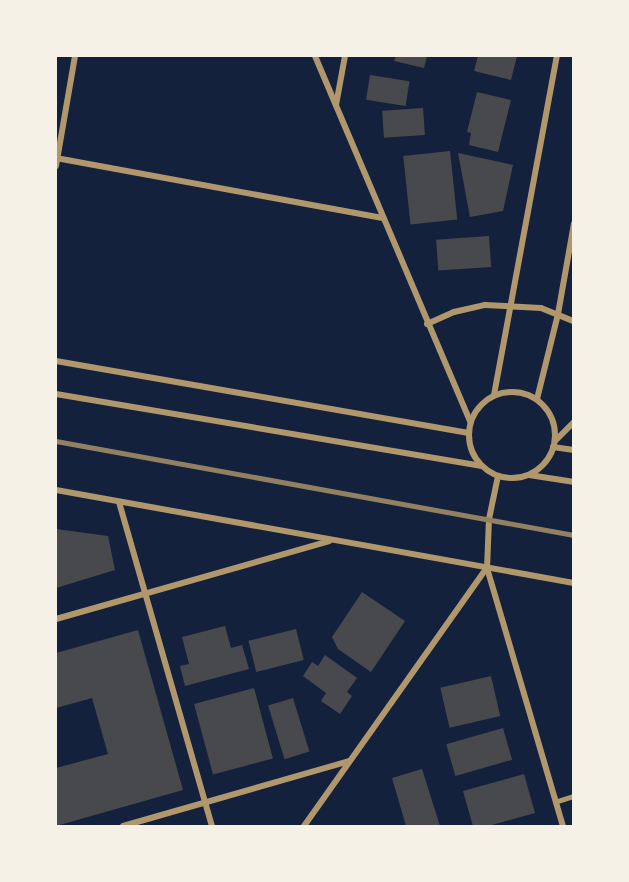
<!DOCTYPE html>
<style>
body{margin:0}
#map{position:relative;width:629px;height:882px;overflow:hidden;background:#14213d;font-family:Inter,sans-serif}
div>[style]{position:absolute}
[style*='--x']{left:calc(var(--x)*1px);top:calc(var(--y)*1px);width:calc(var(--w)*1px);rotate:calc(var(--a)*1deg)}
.building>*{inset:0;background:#48494c;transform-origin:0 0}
.service>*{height:4.5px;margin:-2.25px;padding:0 2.25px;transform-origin:2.25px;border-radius:2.25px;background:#b1986c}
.minor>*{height:6px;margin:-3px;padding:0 3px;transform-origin:3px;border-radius:3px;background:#b1986c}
.minor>.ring{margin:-3px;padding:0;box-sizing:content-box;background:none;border:6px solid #b1986c;border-radius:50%}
.rail>*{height:4.5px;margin:-2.25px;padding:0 2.25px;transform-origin:2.25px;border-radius:2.25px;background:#918062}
span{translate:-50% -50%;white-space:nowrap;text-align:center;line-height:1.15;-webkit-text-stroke:4.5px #f6f1e7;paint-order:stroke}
.frame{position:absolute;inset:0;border:57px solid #f6f1e7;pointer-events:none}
</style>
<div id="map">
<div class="building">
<div style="clip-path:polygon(396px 56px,427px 56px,424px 68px,394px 61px)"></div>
<div style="clip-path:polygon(478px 56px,517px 56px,511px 80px,474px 71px)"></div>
<div style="left:370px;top:75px;width:40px;height:25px;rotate:9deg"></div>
<div style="clip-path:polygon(477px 92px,511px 100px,498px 152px,469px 145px,471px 133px,467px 132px)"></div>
<div style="left:423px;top:108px;width:27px;height:41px;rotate:86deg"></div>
<div style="left:450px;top:151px;width:69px;height:47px;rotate:84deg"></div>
<div style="clip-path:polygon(458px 153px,513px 165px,503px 211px,470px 217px)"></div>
<div style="left:489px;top:236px;width:31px;height:53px;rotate:86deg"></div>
<div style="clip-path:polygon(56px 529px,108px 536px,115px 570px,56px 588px)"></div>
<div style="clip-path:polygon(362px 592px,405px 621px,371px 672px,338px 649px,332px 637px)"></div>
<div style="clip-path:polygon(225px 626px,231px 648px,242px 645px,249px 669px,185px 686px,180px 666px,189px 664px,182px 637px)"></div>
<div style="left:296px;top:629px;width:32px;height:49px;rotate:76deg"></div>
<div style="clip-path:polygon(138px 630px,183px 790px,56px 826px,56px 768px,108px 754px,92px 698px,56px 708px,56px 653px)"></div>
<div style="clip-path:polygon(325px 655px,357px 678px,347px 692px,352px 696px,340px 714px,321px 701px,326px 693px,303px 676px,312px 662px,318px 666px)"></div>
<div style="left:491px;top:676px;width:41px;height:52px;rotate:77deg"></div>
<div style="left:254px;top:688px;width:73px;height:62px;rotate:75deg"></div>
<div style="left:293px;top:698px;width:56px;height:26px;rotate:73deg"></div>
<div style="left:503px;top:728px;width:33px;height:59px;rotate:74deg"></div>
<div style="clip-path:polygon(422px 769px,440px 826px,406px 826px,392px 778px)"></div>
<div style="clip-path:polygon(524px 774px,535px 813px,488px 826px,473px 826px,463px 791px)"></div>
</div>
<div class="service">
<div style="--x:555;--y:802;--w:20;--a:-18"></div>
</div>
<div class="minor">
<div style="--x:315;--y:56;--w:397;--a:67"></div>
<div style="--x:336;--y:105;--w:50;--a:-79.6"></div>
<div style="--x:56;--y:158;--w:332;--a:10.4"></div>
<div style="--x:56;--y:166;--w:112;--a:-80.2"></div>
<div style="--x:427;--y:324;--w:30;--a:-24"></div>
<div style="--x:454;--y:312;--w:32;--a:-13"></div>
<div style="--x:485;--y:305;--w:56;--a:3.1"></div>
<div style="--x:541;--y:308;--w:35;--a:22"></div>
<div style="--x:56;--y:361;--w:419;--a:9.9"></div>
<div class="ring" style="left:469px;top:392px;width:80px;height:80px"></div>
<div style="--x:56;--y:394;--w:432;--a:9.6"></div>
<div style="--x:494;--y:395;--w:345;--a:-79.5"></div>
<div style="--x:537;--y:399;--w:88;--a:-76.1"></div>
<div style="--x:558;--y:314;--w:92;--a:-80"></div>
<div style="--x:555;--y:441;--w:27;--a:-45"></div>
<div style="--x:553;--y:447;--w:21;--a:8"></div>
<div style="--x:529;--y:475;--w:46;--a:8.8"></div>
<div style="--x:498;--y:476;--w:44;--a:101.8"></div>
<div style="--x:489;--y:519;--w:49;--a:92.3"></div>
<div style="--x:487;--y:568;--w:269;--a:73.6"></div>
<div style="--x:56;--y:490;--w:526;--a:10.18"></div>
<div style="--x:119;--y:502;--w:337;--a:74"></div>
<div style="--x:56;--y:619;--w:284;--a:-15.9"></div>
<div style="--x:123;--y:826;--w:235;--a:-16"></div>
<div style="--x:304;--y:826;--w:316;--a:-54.7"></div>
</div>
<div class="rail">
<div style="--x:56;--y:441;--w:526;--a:10.29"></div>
</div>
<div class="frame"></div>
</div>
